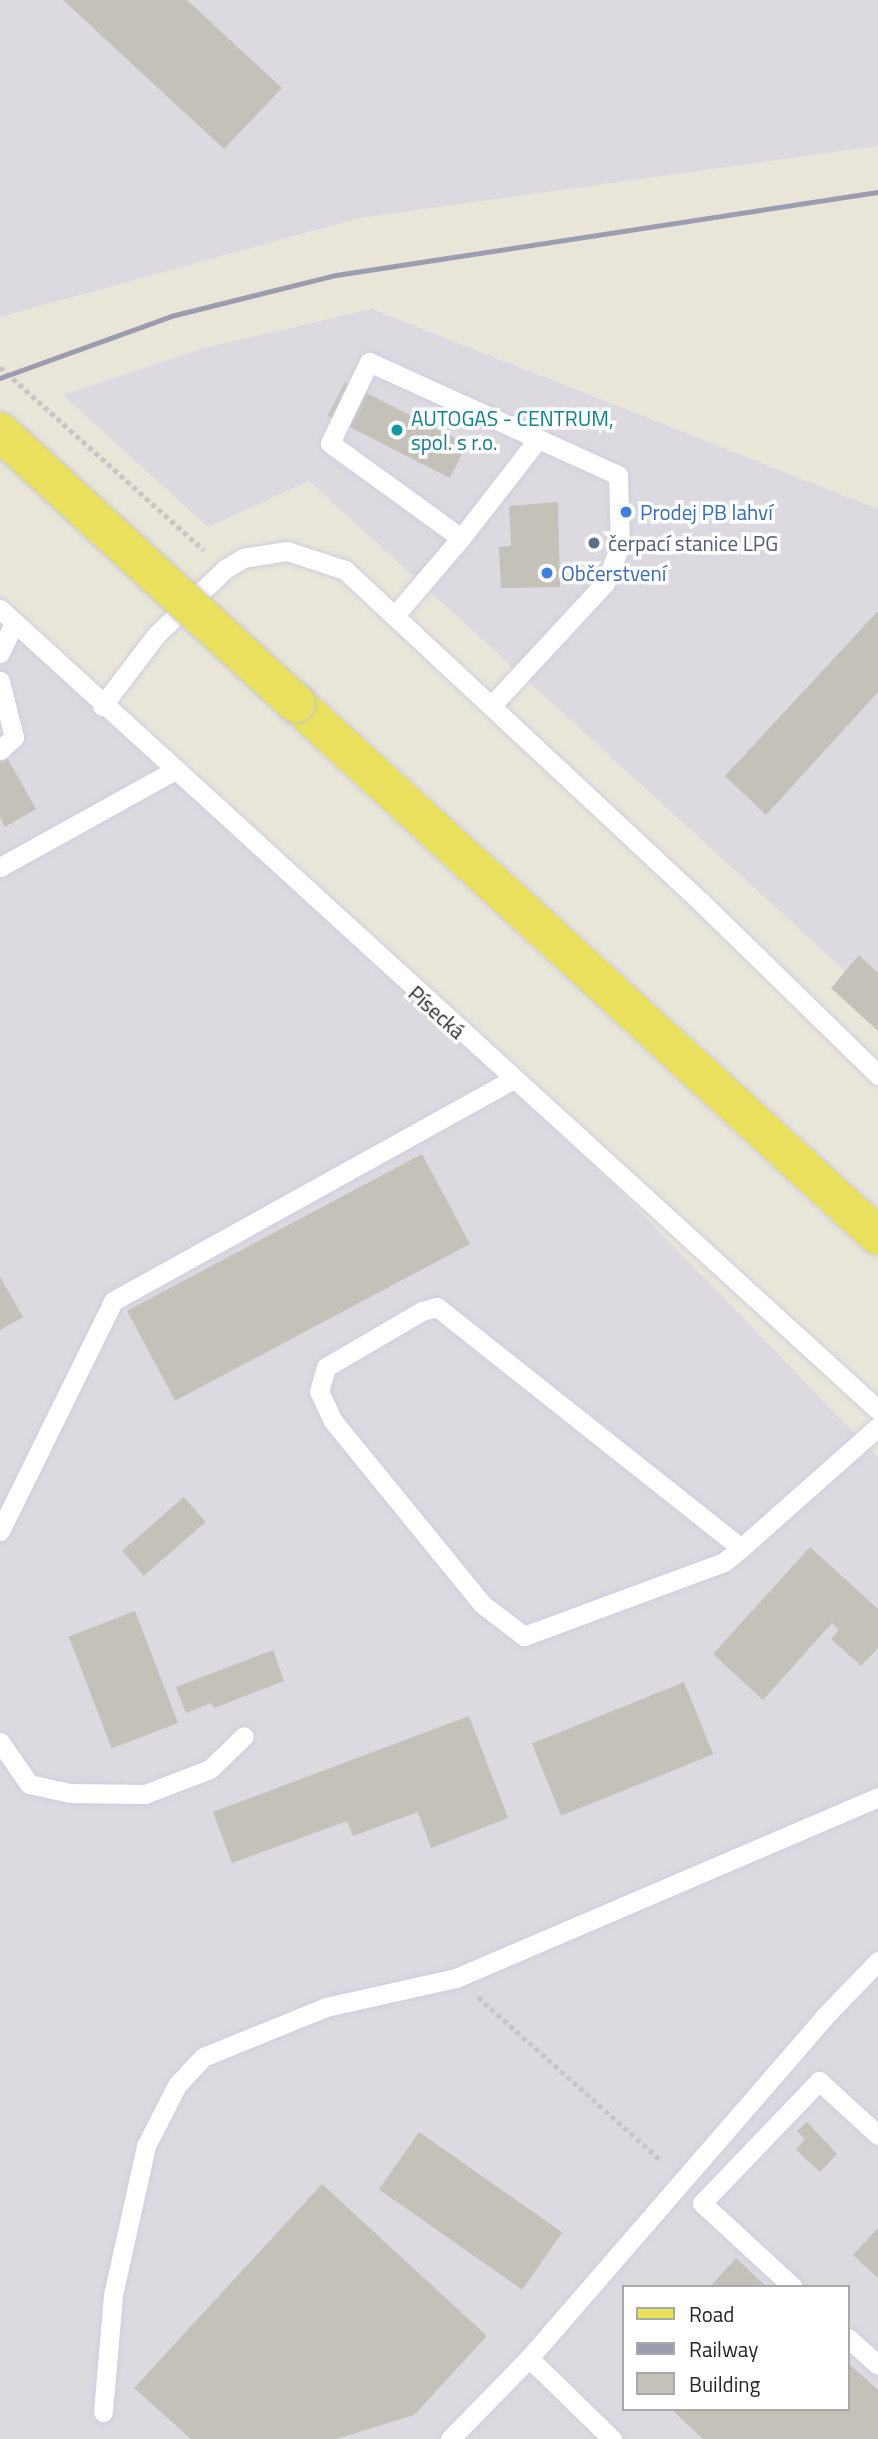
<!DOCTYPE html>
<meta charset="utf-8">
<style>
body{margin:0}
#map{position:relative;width:878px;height:2439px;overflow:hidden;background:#e9e5d8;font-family:"Titillium Web",sans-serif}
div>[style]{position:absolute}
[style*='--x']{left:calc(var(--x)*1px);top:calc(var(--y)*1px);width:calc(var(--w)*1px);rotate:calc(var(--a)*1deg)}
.industrial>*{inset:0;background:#ddd9e1}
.building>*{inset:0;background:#c4c1b8;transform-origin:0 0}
.path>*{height:4.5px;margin-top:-2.25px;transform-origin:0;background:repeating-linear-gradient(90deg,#c7c7c7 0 5px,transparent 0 8.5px)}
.roads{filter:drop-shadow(0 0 2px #cecedf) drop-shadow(0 0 2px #cecedf)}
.service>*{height:19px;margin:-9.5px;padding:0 9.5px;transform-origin:9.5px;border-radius:9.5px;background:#fff}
.primary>*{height:38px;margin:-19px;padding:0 19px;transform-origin:19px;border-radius:19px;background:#e9e15d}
.rail>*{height:5px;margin:-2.5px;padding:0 2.5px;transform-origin:2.5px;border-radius:2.5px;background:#9c9cb0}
.bridges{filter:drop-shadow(0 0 2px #c7c7c7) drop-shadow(0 0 2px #c7c7c7)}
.primary-bridge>*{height:38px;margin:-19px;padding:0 19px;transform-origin:19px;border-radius:19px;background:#e9e15d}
.dots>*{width:19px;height:19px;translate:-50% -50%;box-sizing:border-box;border:4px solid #fff;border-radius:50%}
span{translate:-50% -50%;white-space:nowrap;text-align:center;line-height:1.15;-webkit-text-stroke:7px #fff;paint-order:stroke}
.culture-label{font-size:21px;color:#0d838f}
.left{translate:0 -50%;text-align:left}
.shop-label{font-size:21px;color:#366cbe}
.service-label{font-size:21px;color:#4e5e75}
.street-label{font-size:21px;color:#272727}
.legend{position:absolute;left:622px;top:2285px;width:228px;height:126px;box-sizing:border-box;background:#fff;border:2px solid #a9a9a9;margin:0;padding:9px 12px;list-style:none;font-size:21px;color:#272727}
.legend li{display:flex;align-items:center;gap:14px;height:35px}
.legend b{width:35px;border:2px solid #a9a9a9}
</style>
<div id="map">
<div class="industrial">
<div style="clip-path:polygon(0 0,878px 0,878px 146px,359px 218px,0 317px)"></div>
<div style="clip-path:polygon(372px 309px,878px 509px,878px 1001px,309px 481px,208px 527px,63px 395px,204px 348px)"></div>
<div style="clip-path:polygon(evenodd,0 612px,512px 1080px,878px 1457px,878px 2439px,0 2439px,0 612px,624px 2287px,848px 2287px,848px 2409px,624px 2409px,624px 2287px)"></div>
</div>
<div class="building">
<div style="clip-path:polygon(63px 0,187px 0,282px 88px,224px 149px)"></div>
<div style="left:345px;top:382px;width:137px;height:38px;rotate:27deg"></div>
<div style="clip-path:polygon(558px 502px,560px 587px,501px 588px,499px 547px,511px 546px,509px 506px)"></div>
<div style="clip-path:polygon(878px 611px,878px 692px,766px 815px,725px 776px)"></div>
<div style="clip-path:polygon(0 745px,36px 809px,5px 827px,0 817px)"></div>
<div style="clip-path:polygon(859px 955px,878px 973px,878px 1031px,831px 988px)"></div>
<div style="left:422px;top:1154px;width:102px;height:334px;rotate:62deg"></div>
<div style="clip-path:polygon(0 1277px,23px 1317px,0 1330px)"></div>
<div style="left:184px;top:1497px;width:33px;height:82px;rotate:49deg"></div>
<div style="clip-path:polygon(810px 1547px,878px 1609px,878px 1648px,861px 1666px,831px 1639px,839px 1630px,832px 1623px,763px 1700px,713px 1654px)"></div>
<div style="left:135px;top:1611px;width:120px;height:71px;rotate:69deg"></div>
<div style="clip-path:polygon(273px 1650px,284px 1681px,214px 1708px,211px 1703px,186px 1713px,176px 1687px)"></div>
<div style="left:684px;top:1682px;width:78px;height:164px;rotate:68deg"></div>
<div style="clip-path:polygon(469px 1716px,508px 1818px,431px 1848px,418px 1812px,353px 1836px,347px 1821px,232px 1863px,213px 1812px)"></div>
<div style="clip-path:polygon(807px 2122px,837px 2154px,820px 2172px,796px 2150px,805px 2139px,797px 2131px)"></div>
<div style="left:419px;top:2132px;width:175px;height:70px;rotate:35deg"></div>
<div style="clip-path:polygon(322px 2184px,487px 2336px,414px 2415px,336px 2439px,191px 2439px,134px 2388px)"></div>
<div style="clip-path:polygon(878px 2228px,878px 2278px,853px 2255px)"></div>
<div style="clip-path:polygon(736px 2258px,767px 2287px,710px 2287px)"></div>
<div style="clip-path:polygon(848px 2363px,878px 2390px,878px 2439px,703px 2439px,671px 2409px,848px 2409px)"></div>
</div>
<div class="path">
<div style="--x:0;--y:367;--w:274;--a:41.9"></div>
<div style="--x:478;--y:1997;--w:246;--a:41.7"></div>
</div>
<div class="roads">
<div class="service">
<div style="--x:461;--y:538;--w:125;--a:-52.1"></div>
<div style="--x:0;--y:609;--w:1188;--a:42.37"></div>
<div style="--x:396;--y:614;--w:100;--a:-49.5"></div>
<div style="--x:461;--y:538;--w:162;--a:-144.1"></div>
<div style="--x:330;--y:443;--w:90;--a:-64.3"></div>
<div style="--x:369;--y:362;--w:273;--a:24.4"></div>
<div style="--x:618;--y:475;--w:71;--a:88.4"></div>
<div style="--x:620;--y:546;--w:40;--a:112"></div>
<div style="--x:605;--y:583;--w:166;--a:132.8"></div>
<div style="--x:0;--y:653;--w:33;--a:-65"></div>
<div style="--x:0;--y:681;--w:58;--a:76"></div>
<div style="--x:14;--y:737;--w:19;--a:137"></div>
<div style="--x:102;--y:706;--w:89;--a:-52.7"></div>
<div style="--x:156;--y:635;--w:95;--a:-43.7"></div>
<div style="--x:225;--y:569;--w:21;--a:-31"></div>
<div style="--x:243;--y:558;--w:45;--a:-9"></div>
<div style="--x:287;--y:551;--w:61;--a:18.1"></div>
<div style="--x:345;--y:570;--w:487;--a:43"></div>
<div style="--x:701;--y:902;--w:248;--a:44.3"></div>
<div style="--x:0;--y:867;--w:198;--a:-29"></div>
<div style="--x:0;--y:1531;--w:256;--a:-63.8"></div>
<div style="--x:113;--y:1301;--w:456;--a:-29"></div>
<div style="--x:741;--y:1548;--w:388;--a:-141.6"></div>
<div style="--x:437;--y:1307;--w:16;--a:165"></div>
<div style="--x:422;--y:1311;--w:111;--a:149.7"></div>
<div style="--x:326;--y:1367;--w:25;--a:106"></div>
<div style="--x:319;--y:1391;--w:33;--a:65"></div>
<div style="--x:333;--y:1421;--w:236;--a:50.8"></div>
<div style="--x:482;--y:1604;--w:53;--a:37.3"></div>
<div style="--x:524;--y:1636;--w:213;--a:-20.3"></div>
<div style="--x:724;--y:1562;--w:22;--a:-39"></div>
<div style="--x:741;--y:1548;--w:183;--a:-41.5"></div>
<div style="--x:0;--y:1742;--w:51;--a:55.4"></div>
<div style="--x:29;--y:1784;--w:42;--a:12.4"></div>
<div style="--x:70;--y:1793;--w:75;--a:0.8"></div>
<div style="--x:145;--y:1794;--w:70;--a:-21"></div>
<div style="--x:210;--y:1769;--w:47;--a:-44.1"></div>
<div style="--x:793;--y:2287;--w:124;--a:-137.3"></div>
<div style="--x:702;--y:2203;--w:169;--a:-46.2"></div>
<div style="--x:819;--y:2081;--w:80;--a:42.5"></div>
<div style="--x:848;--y:2338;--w:40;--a:42"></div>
<div style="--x:529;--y:2358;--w:116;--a:44.3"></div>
<div style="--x:103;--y:2412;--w:117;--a:-85.1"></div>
<div style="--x:113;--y:2295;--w:153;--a:-77.5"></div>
<div style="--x:146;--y:2146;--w:68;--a:-63.1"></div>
<div style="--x:177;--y:2085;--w:38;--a:-47"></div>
<div style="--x:203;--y:2057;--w:133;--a:-22.1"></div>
<div style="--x:326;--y:2007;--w:133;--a:-12.6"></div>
<div style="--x:456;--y:1978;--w:459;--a:-23.2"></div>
<div style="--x:450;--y:2439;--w:113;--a:-45.7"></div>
<div style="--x:529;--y:2358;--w:451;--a:-49.1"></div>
<div style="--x:824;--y:2017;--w:78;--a:-46"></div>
</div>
<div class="primary">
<div style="--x:296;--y:703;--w:789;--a:42.48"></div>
</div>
</div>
<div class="rail">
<div style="--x:0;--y:378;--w:182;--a:-19.9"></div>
<div style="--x:171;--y:316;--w:170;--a:-14"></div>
<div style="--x:336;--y:275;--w:548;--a:-8.71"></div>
</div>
<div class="bridges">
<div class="primary-bridge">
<div style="--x:0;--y:432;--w:401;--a:42.5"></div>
</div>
</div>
<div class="dots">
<div style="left:397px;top:430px;background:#0f9aa8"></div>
<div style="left:626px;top:512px;background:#3f7fe0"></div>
<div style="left:594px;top:543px;background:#5c6f8a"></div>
<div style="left:547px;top:573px;background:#3f7fe0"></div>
</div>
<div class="culture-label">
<span class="left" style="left:411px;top:430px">AUTOGAS - CENTRUM,<br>spol. s r.o.</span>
</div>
<div class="shop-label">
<span class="left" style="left:640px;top:512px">Prodej PB lahví</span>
<span class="left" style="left:561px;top:573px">Občerstvení</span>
</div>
<div class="service-label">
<span class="left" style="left:608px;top:543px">čerpací stanice LPG</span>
</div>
<div class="street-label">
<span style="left:437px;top:1012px;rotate:42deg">Písecká</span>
</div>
<ul class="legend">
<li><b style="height:9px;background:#e9e15d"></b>Road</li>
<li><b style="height:9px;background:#9c9cb0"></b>Railway</li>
<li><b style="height:19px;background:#c4c1b8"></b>Building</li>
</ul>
</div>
